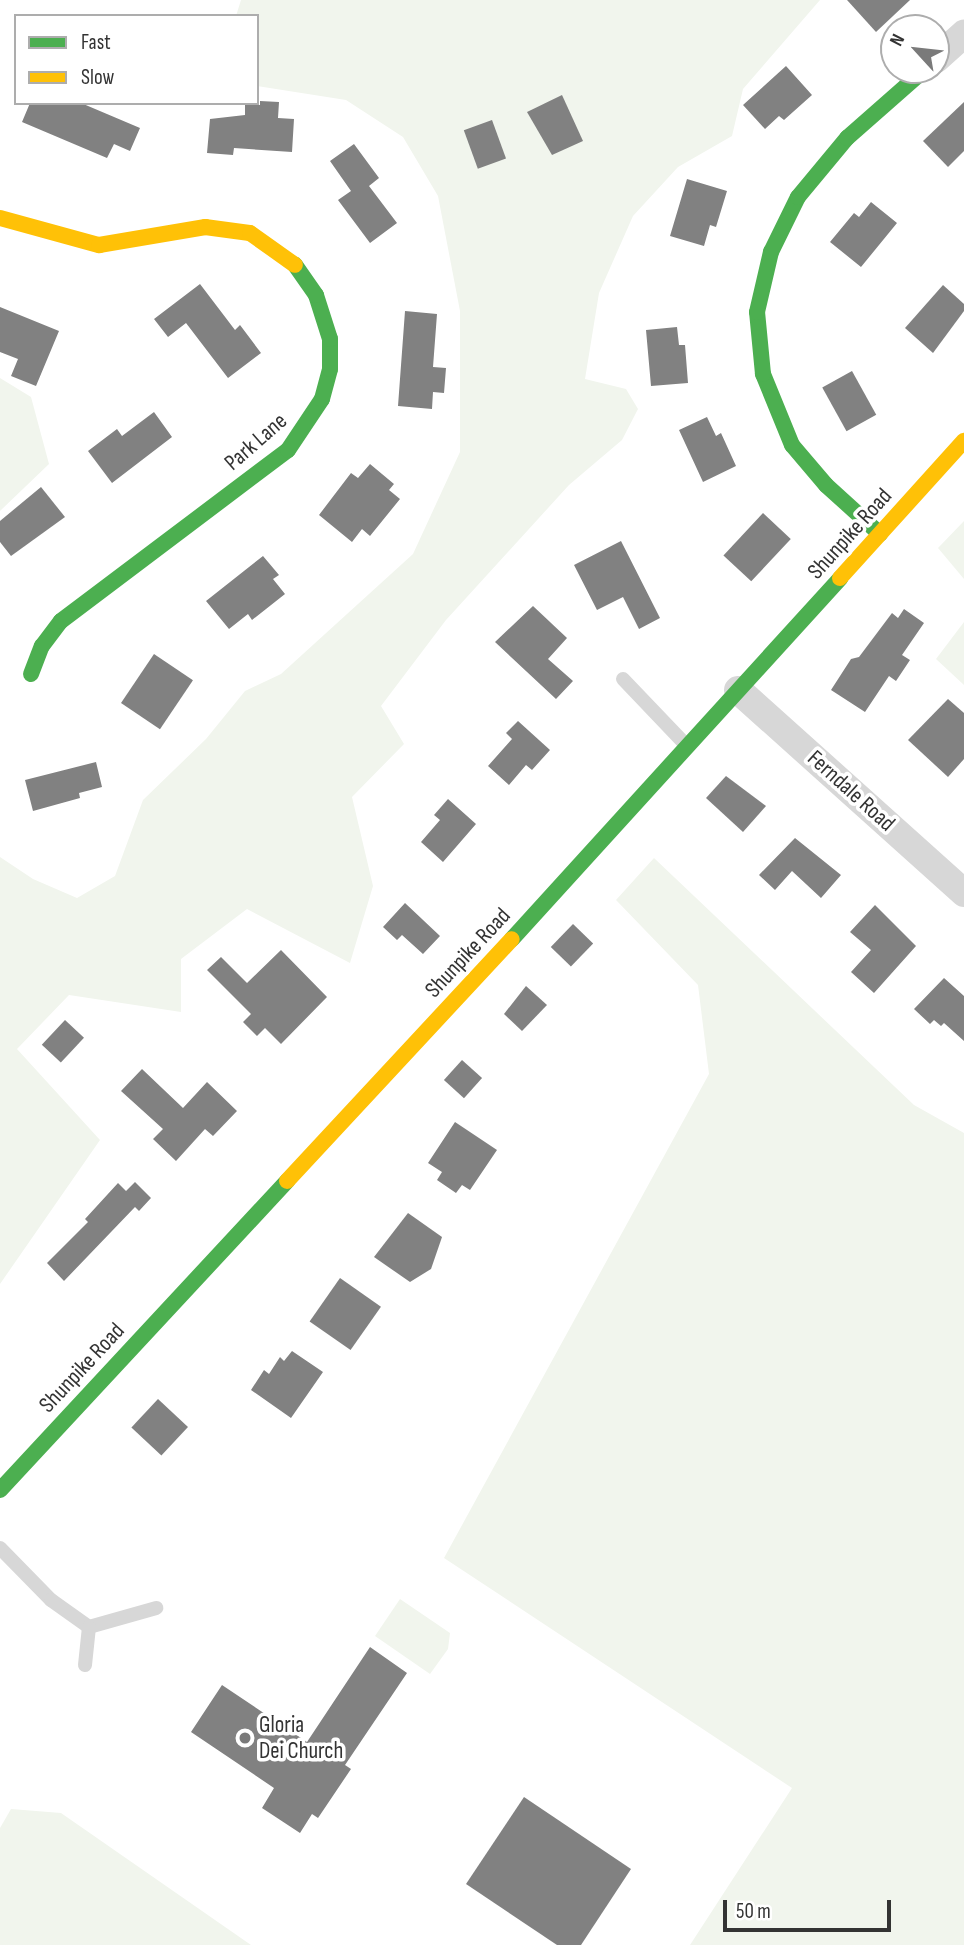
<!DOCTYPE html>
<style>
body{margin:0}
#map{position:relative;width:964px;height:1945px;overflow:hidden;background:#fff;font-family:"Sofia Sans Condensed",sans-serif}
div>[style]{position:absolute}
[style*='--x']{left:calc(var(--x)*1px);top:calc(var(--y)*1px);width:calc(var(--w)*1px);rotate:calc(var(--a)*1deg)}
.green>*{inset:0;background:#f1f5ed}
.building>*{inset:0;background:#818181;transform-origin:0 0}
.lane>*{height:14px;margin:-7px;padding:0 7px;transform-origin:7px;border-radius:7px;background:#d7d7d7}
.street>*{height:28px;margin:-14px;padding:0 14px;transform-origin:14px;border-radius:14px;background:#d7d7d7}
.fast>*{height:16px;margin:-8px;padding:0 8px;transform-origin:8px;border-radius:8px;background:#4caf50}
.slow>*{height:16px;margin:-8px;padding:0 8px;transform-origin:8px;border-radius:8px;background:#ffc107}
.dots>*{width:19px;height:19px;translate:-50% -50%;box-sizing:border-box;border:4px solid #fff;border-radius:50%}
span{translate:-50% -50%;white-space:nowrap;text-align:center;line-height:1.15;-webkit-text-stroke:7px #fff;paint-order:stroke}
.street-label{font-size:23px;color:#333}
.poi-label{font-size:23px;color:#333}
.left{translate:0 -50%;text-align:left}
.legend{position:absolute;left:14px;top:14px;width:245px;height:91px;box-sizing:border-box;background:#fff;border:2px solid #adadad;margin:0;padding:9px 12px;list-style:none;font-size:21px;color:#333}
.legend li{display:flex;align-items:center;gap:14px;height:35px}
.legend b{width:35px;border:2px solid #adadad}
.north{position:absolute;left:880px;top:14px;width:70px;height:70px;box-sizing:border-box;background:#fff;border:2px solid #adadad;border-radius:50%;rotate:297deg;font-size:19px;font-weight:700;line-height:28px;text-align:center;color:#333}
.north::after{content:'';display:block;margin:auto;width:24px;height:32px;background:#7a7a7a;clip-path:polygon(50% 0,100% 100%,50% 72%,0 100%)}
.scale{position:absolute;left:723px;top:1900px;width:168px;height:32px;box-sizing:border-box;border:4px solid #333;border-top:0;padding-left:9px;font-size:21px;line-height:24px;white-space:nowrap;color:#333;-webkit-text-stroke:5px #fff;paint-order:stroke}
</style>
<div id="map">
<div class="green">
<div style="clip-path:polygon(241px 0,820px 0,743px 89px,732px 136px,678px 167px,633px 216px,599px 293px,585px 379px,626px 389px,638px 409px,622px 440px,569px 485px,446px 620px,381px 706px,404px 744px,352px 797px,373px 886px,350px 963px,247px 909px,181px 959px,181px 1012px,69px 995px,17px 1049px,100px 1140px,0 1284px,0 857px,33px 879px,77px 898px,115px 876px,143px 800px,206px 739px,245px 691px,281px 674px,413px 554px,460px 452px,460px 311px,438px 196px,403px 137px,346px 100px,257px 86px,257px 16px,236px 16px)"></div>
<div style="clip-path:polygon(0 378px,31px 397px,49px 464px,0 511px)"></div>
<div style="clip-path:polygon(964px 521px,964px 579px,938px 548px)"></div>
<div style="clip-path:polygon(964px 622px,964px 685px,936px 659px)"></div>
<div style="clip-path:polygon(654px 858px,914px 1105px,964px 1133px,964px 1945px,690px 1945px,792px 1788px,444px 1558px,709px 1074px,698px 985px,616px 900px)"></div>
<div style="clip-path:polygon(400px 1599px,450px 1633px,448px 1649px,430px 1674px,375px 1636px)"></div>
<div style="clip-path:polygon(11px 1809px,61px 1813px,251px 1945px,0 1945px,0 1828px)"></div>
</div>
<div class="building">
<div style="clip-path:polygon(847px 0,910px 0,876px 32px)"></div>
<div style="clip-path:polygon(786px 66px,812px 95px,784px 120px,779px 116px,765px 129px,743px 105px)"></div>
<div style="clip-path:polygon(562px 95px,583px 141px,552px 155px,527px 112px)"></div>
<div style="clip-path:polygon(260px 101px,279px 102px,278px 118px,294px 119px,292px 152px,234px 148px,233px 155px,207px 153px,210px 119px,245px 115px,245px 104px,260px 105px)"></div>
<div style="clip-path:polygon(964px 102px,964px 151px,948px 167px,923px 141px)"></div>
<div style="clip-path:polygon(30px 103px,81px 103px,140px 128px,130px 151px,114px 144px,107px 158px,22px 122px)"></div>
<div style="left:492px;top:120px;width:41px;height:30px;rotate:70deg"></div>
<div style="clip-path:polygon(354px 144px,379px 178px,369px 186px,397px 223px,370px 243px,338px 200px,351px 191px,330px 161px)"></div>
<div style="clip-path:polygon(687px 179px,727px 191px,716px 227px,710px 225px,704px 246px,670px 236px)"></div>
<div style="clip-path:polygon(871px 202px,897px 223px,861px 267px,830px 242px,854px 213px,859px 217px)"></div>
<div style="clip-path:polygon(200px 284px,235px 330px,240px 325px,261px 353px,228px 378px,186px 323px,168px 337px,154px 319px)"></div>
<div style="clip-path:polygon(943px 285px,964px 304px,964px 311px,933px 353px,905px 328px)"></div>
<div style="clip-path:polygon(0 307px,59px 331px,36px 386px,11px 376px,18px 359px,0 352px)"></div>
<div style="clip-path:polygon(405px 311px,437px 314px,433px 367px,446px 368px,444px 393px,433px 392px,432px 409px,398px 406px)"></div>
<div style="clip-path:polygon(677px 327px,679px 345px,685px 345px,688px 383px,651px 386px,646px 330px)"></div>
<div style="left:852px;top:371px;width:50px;height:34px;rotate:61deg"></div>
<div style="clip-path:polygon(154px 412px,172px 437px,112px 483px,88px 451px,117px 429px,122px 436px)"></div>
<div style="clip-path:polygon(707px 417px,716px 436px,721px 433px,736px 466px,703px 482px,679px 430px)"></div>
<div style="clip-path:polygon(370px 464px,394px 484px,389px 490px,400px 499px,370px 536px,362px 529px,352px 542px,319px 515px,351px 473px,358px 478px)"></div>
<div style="clip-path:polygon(41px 487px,65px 517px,11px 556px,0 542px,0 521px)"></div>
<div style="left:763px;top:513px;width:38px;height:58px;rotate:43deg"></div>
<div style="clip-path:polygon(621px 541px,660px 618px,639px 629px,623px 597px,597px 610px,574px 565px)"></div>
<div style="clip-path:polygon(263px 556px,279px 575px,273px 579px,285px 594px,252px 620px,248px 614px,229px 629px,206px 601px)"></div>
<div style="clip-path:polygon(533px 606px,567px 638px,548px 659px,573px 681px,556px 699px,495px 642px)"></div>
<div style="clip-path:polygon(904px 609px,924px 623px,902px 655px,910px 660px,896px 681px,889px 676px,865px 712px,831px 690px,851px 659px,859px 657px,892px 613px,898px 618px)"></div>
<div style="left:154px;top:654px;width:47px;height:59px;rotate:34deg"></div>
<div style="clip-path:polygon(948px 699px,964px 713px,964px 759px,948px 777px,908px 740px)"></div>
<div style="clip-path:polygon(518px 721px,550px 750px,532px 770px,526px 765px,509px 785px,488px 766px,512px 739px,506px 733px)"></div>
<div style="clip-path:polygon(96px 762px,102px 787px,79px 793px,80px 798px,33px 811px,25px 780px)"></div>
<div style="clip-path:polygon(726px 776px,766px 806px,743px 832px,706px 798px)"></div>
<div style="clip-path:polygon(448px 799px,476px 824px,443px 862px,421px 842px,440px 820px,434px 815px)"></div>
<div style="clip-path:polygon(795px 838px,841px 875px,821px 898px,792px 871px,775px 890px,759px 875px)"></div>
<div style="clip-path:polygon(405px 903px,440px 936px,423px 954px,402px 935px,397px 940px,383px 927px)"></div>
<div style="clip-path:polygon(875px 905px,916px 946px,874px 993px,851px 972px,871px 950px,850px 932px)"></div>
<div style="left:573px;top:924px;width:28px;height:32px;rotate:44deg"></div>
<div style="clip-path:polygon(281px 950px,327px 997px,281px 1044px,265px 1028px,257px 1036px,243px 1022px,251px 1014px,207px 970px,221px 957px,247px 983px)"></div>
<div style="clip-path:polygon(944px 978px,964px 996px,964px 1041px,944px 1023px,941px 1026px,934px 1020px,930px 1024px,914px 1009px)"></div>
<div style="clip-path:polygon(526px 986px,547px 1005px,522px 1031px,504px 1014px)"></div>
<div style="left:65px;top:1020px;width:26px;height:34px;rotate:43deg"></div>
<div style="left:462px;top:1060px;width:27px;height:27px;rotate:42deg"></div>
<div style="clip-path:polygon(142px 1069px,183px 1108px,207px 1082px,237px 1111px,213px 1136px,205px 1129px,176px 1161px,153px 1139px,163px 1129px,121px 1091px)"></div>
<div style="clip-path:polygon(455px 1122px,497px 1150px,470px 1190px,462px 1185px,456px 1193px,437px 1180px,442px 1172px,428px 1163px)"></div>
<div style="clip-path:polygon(135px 1182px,151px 1198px,139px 1211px,135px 1207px,64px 1281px,47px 1263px,88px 1222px,85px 1219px,118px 1183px,126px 1191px)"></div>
<div style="clip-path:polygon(408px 1213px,442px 1237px,431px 1269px,410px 1282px,374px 1257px)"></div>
<div style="left:340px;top:1278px;width:50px;height:53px;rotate:35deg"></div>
<div style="clip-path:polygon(292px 1351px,323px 1372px,291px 1418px,251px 1390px,264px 1370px,269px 1374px,280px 1357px,284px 1361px)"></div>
<div style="left:158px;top:1399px;width:41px;height:39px;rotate:43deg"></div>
<div style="clip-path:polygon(370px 1647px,407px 1673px,345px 1765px,351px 1769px,318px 1818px,312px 1814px,300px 1833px,262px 1808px,274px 1788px,191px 1732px,222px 1685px,307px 1742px)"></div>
<div style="clip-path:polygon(524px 1797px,631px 1869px,581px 1945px,557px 1945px,466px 1884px)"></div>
</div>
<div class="lane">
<div style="--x:623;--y:679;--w:91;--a:46.3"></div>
<div style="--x:0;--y:1548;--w:73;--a:45.6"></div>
<div style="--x:51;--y:1600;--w:47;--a:35.4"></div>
<div style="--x:89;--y:1627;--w:70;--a:-15.8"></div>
<div style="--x:85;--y:1665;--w:38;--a:-84"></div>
</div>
<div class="street">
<div style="--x:936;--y:59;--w:38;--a:-42"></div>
<div style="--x:738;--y:690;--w:304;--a:41.9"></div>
</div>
<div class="fast">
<div style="--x:880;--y:534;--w:73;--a:-137.8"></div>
<div style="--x:826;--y:485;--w:52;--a:-130.4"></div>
<div style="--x:792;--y:445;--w:77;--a:-112.2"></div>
<div style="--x:763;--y:374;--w:62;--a:-95.5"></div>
<div style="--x:757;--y:312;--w:62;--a:-76.9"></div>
<div style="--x:771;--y:252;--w:61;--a:-63.9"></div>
<div style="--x:798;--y:197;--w:77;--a:-50.3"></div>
<div style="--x:847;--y:138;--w:103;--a:-41.4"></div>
<div style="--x:31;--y:674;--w:30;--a:-69"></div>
<div style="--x:42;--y:646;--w:31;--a:-53"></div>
<div style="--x:61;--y:621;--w:284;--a:-37"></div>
<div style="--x:288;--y:450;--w:61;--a:-56.3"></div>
<div style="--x:322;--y:399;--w:31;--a:-75"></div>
<div style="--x:330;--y:369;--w:30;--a:-90"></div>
<div style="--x:330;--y:339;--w:46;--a:-107.7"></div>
<div style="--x:316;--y:295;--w:37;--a:-125"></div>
<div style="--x:512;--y:939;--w:488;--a:-47.7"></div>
<div style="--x:0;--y:1490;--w:422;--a:-47.1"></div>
</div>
<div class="slow">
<div style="--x:0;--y:218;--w:103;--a:15.3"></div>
<div style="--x:99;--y:245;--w:108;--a:-9.6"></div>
<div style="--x:205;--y:227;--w:45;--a:7.6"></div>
<div style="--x:250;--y:233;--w:55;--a:35.4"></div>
<div style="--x:840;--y:578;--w:185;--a:-47.9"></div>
<div style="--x:287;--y:1181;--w:330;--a:-47.1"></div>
</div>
<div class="dots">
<div style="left:245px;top:1738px;background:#7a7a7a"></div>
</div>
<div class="street-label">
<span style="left:256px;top:442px;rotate:-41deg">Park Lane</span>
<span style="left:850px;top:534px;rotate:-48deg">Shunpike Road</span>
<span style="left:851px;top:791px;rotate:42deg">Ferndale Road</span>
<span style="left:468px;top:953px;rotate:-47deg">Shunpike Road</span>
<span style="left:82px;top:1368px;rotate:-47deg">Shunpike Road</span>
</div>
<div class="poi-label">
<span class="left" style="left:259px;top:1738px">Gloria<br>Dei Church</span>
</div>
<ul class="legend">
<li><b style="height:9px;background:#4caf50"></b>Fast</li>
<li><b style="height:9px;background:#ffc107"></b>Slow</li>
</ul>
<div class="north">N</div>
<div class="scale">50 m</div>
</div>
